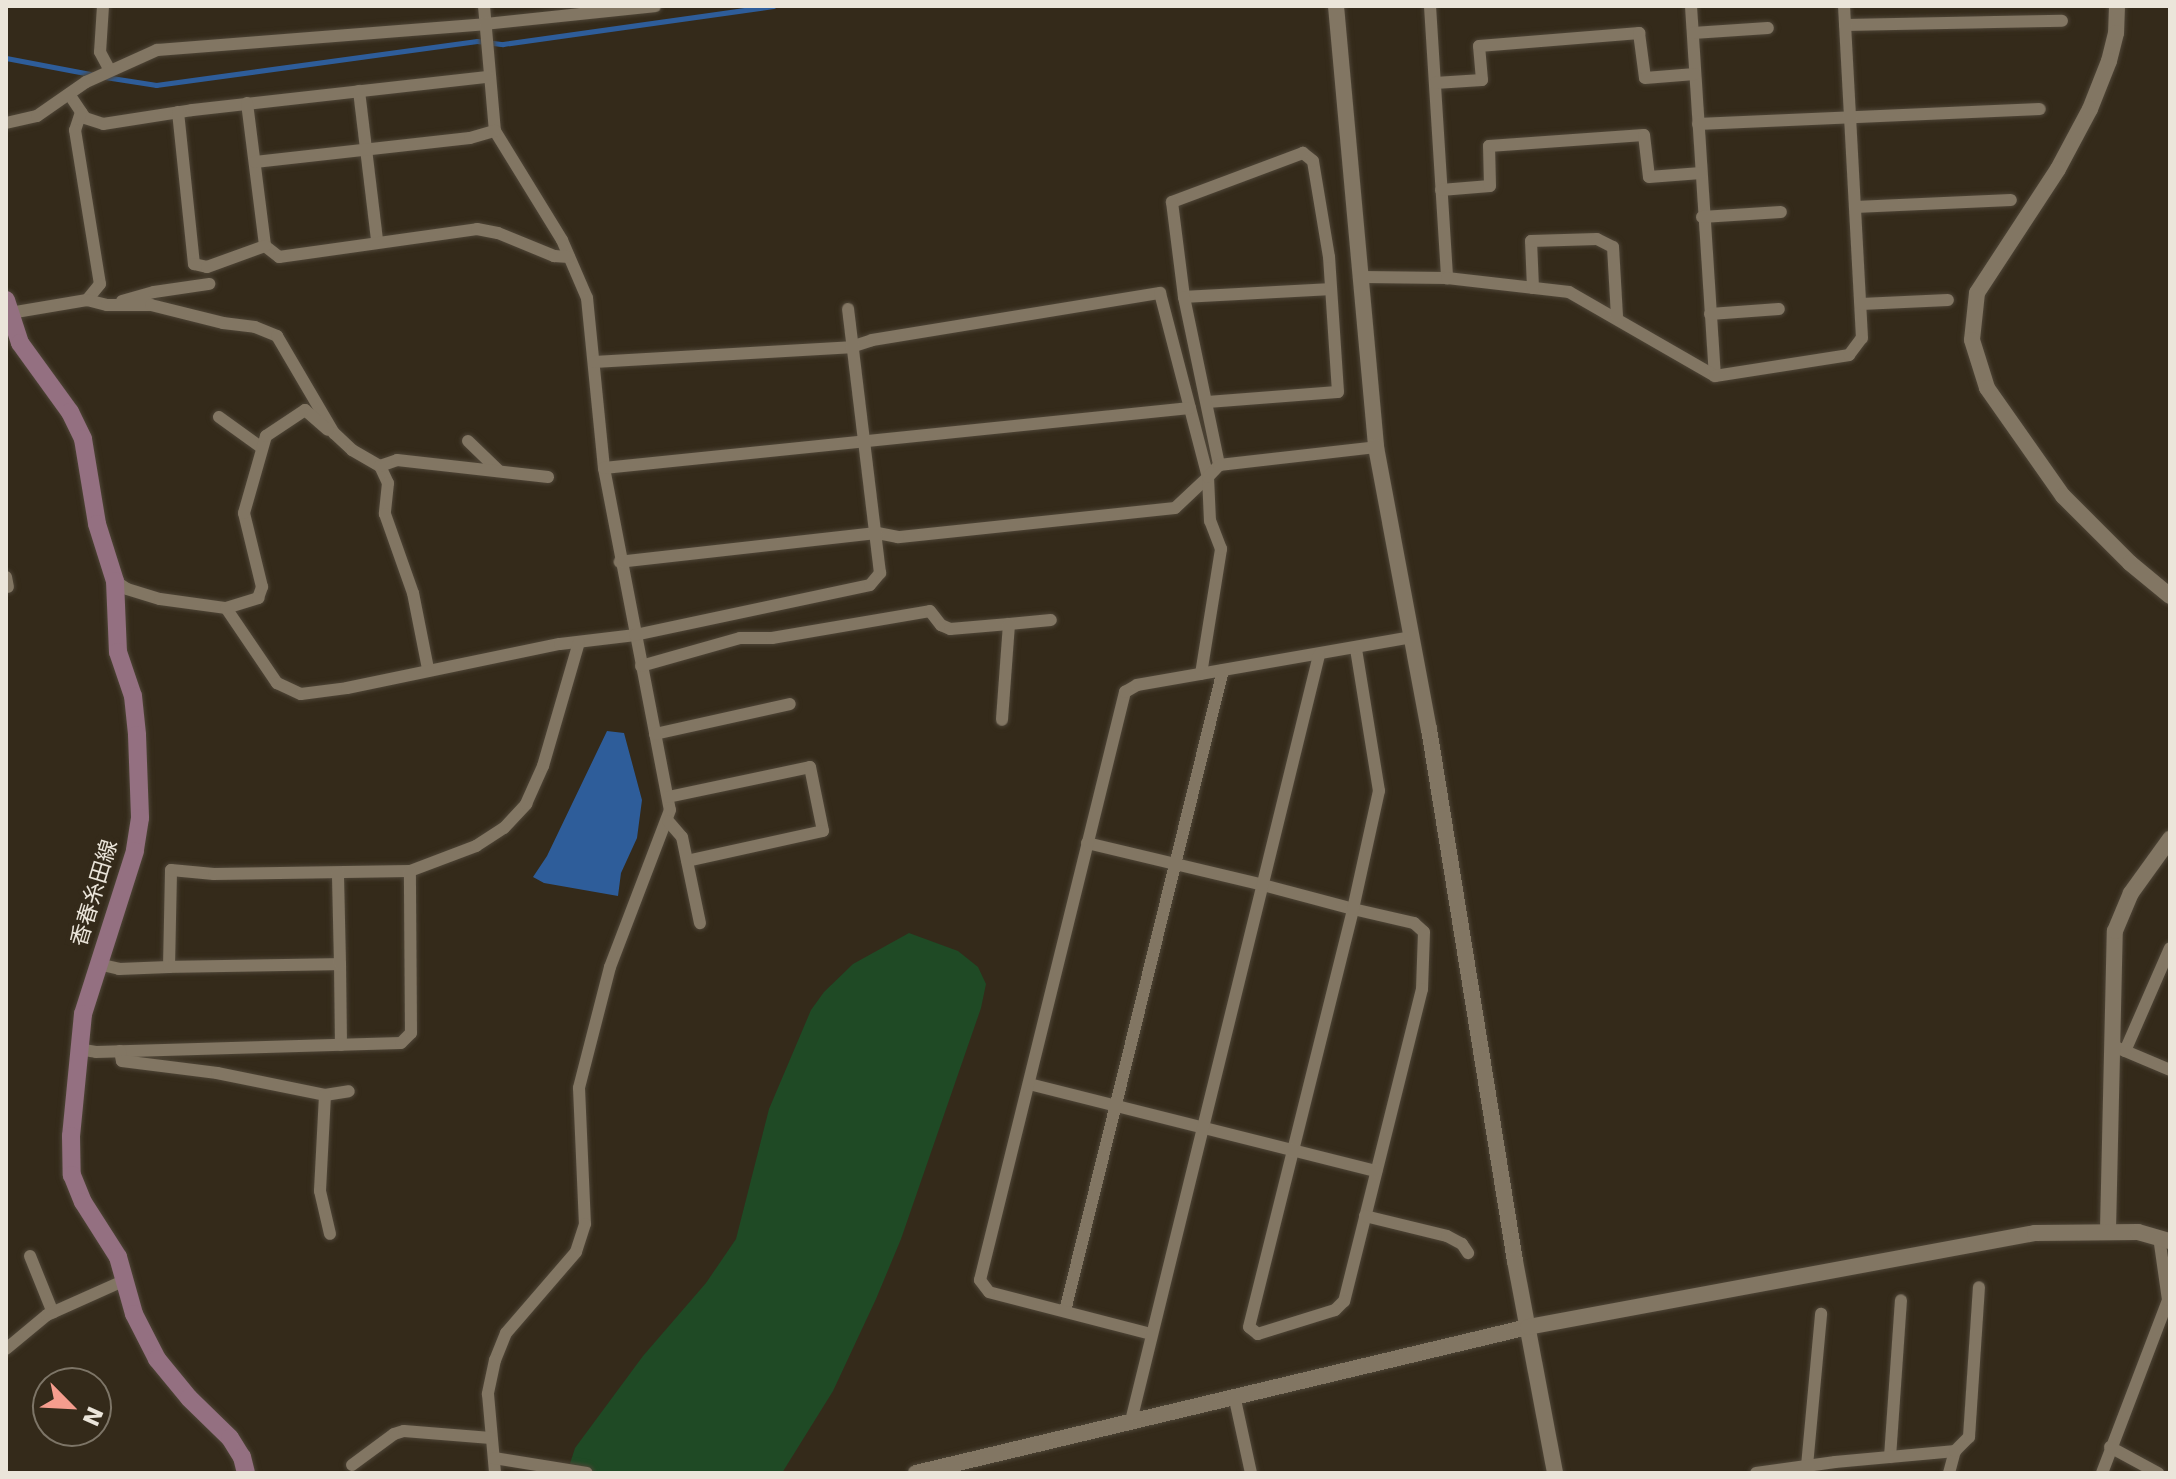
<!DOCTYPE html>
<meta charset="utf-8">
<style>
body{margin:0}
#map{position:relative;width:2176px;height:1479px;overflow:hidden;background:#342a1a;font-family:"DejaVu Sans","Noto Sans JP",sans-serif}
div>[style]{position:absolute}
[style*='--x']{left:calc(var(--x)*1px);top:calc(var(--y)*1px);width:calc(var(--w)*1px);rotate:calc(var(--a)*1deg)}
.green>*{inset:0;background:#1f4a25}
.water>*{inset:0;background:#2e5d9a}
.stream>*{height:5px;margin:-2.5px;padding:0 2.5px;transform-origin:2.5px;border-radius:2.5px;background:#2e5d9a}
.roads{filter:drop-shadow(0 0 2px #4e4537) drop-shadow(0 0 2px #4e4537)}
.minor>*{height:12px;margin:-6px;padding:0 6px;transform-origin:6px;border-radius:6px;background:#827663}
.tertiary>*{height:16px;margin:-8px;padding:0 8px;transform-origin:8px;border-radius:8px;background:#827663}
.secondary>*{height:18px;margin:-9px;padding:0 9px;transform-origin:9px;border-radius:9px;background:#947081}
span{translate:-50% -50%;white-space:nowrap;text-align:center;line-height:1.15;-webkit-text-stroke:8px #342a1a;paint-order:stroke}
.street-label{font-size:22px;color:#ebe5da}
.frame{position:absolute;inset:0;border:8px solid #ebe5da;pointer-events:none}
.north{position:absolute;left:32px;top:1367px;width:80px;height:80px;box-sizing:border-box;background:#342a1a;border:2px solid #7d7567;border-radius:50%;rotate:114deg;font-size:22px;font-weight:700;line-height:32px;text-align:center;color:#ebe5da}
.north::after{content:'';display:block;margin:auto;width:28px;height:36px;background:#f59d8e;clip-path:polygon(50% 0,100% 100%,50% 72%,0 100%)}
</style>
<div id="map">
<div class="green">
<div style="clip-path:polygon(909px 933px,958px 951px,978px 967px,986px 984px,981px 1008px,901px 1239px,876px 1299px,833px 1391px,782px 1473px,567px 1473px,575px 1448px,643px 1356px,706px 1283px,736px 1239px,769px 1109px,811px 1010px,824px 992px,853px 964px)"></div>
</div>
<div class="water">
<div style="clip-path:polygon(607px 731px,624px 733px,642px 800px,637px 838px,621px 873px,618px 896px,544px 883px,533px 877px,547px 856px)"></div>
</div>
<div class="stream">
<div style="--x:6;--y:58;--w:91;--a:10.8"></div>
<div style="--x:105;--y:77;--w:52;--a:8.9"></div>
<div style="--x:156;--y:85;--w:324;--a:-7.8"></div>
<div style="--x:477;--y:41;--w:26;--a:7"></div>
<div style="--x:503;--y:44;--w:273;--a:-8"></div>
</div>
<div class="roads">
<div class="minor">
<div style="--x:103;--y:6;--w:46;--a:93.7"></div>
<div style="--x:100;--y:52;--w:21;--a:62"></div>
<div style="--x:484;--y:6;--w:125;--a:85"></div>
<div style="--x:495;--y:131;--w:128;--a:58.4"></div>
<div style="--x:562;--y:240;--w:63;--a:66.7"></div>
<div style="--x:587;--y:298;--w:171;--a:84.3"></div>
<div style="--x:604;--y:468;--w:348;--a:79.1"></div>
<div style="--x:670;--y:810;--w:168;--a:110.9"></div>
<div style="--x:610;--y:967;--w:125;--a:104.4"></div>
<div style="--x:579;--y:1088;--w:136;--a:87.5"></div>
<div style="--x:585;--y:1224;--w:29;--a:108"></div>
<div style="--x:576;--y:1252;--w:107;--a:130.8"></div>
<div style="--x:506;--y:1333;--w:29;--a:112"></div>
<div style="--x:495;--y:1360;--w:35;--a:102"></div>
<div style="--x:488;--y:1394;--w:79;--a:84.9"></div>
<div style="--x:1430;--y:6;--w:273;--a:86.4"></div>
<div style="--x:1691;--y:6;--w:371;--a:86.3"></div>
<div style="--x:1845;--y:25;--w:217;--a:-1.1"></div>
<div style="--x:1693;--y:33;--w:75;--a:-3.8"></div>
<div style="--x:1435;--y:83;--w:47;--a:-3.7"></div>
<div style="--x:1482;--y:80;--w:34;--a:-95"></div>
<div style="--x:1479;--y:46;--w:161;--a:-4.6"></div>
<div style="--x:1639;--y:33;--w:45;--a:82.4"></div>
<div style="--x:1645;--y:78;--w:50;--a:-4.6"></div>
<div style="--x:359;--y:91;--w:150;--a:83.1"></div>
<div style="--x:69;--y:94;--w:29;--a:56"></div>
<div style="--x:85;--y:118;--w:19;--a:18"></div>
<div style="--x:103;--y:124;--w:90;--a:-8.9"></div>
<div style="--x:192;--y:110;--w:298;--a:-6.4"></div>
<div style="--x:247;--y:103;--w:144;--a:82.8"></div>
<div style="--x:265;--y:246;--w:18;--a:38"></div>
<div style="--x:279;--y:257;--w:200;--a:-8"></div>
<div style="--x:477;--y:229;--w:21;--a:11"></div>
<div style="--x:498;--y:233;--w:61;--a:22.3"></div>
<div style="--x:554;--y:256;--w:15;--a:4"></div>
<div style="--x:81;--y:112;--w:19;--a:108"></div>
<div style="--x:75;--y:130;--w:156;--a:80.8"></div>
<div style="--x:100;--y:284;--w:21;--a:129"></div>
<div style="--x:178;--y:112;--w:153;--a:84"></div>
<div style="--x:194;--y:264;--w:13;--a:13"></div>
<div style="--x:207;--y:267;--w:62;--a:-19.9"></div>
<div style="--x:6;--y:123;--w:32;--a:-13"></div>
<div style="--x:37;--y:116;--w:60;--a:-34.8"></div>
<div style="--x:86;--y:82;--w:78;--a:-24.3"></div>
<div style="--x:157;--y:50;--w:329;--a:-4.5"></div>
<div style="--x:485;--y:24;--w:171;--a:-6"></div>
<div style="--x:1698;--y:124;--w:342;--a:-2.5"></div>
<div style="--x:255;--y:162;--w:216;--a:-6.4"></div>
<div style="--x:470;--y:138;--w:26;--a:-16"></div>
<div style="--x:1441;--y:190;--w:49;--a:-4.7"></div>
<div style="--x:1490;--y:186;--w:40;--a:-91.4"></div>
<div style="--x:1489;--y:146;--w:155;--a:-4.1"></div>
<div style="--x:1644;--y:135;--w:42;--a:83.2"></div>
<div style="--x:1649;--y:177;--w:52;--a:-4.4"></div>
<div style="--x:1855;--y:207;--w:156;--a:-2.6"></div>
<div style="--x:1702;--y:217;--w:79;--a:-3.6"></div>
<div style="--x:1363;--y:277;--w:84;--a:0.7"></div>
<div style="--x:1447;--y:278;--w:123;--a:6.5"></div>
<div style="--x:1569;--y:292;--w:168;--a:29.9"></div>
<div style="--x:1715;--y:376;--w:136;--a:-8.9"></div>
<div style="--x:1849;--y:355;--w:21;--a:-53"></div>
<div style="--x:1862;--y:338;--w:332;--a:-93.1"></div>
<div style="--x:1533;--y:288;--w:47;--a:-92.4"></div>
<div style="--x:1531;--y:241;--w:66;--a:-1.7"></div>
<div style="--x:1597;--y:239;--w:18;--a:27"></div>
<div style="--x:1613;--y:247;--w:69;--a:86.7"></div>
<div style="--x:1184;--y:297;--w:147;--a:-3.1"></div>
<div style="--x:122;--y:301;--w:33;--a:-16"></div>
<div style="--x:154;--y:292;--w:56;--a:-8.3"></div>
<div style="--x:1861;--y:304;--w:87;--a:-2.6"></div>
<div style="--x:10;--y:313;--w:78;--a:-9.6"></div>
<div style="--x:87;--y:300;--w:21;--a:14"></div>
<div style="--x:107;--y:305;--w:44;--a:0"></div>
<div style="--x:151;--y:305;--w:74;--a:14"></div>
<div style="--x:223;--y:323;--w:32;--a:7"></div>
<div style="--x:255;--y:327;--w:24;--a:22"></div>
<div style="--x:277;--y:336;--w:113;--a:59.6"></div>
<div style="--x:334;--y:433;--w:25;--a:43"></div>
<div style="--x:352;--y:450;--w:32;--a:30"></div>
<div style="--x:380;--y:466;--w:19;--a:65"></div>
<div style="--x:388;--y:483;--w:31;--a:96"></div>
<div style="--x:385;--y:514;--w:84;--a:70.5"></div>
<div style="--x:413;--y:593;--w:77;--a:78.8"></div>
<div style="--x:1710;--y:314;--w:69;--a:-4.1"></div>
<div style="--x:594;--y:362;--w:257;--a:-3.3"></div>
<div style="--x:851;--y:347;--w:22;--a:-18"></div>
<div style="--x:872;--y:340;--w:292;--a:-9.3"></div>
<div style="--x:1160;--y:293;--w:190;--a:75.4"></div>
<div style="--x:1208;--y:477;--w:45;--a:136.8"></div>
<div style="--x:1175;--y:508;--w:279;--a:174"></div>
<div style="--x:898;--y:537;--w:21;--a:-169"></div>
<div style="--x:877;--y:533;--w:259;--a:173.6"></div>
<div style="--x:1207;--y:402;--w:131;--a:-4.4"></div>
<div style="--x:1338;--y:392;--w:135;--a:-93.8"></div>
<div style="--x:1329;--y:257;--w:97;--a:-99.5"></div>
<div style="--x:1313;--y:161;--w:13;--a:-141"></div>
<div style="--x:1303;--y:153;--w:140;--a:159.5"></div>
<div style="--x:1172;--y:202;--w:96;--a:82.8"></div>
<div style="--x:1184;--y:297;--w:172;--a:78.2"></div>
<div style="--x:219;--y:417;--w:53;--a:35.8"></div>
<div style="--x:468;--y:441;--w:43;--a:44.1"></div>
<div style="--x:380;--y:466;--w:18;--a:-19"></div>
<div style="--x:397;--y:460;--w:152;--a:6.4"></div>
<div style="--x:604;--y:468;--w:589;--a:-5.85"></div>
<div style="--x:6;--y:577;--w:10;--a:79"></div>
<div style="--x:115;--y:581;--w:14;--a:34"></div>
<div style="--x:127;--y:589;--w:34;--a:17"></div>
<div style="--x:160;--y:599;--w:67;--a:7.8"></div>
<div style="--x:226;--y:608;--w:91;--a:55.8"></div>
<div style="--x:277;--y:683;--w:26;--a:25"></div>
<div style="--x:301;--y:694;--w:46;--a:-7.4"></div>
<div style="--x:347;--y:688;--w:217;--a:-11.7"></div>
<div style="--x:560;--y:644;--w:76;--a:-6.8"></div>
<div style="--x:635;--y:635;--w:240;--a:-12"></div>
<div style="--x:870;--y:585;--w:16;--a:-50"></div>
<div style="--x:880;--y:573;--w:266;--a:-96.9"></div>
<div style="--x:226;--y:608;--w:34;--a:-17"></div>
<div style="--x:258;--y:598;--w:12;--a:-70"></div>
<div style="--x:262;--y:587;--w:76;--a:-103.7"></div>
<div style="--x:244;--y:513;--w:80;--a:-74.1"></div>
<div style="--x:266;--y:436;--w:47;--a:-33.7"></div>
<div style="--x:305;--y:410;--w:30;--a:41"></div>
<div style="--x:1009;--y:624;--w:42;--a:-5.4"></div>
<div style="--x:641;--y:666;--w:103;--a:-15.8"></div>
<div style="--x:740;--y:638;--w:32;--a:0"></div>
<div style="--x:772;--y:638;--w:160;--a:-9.7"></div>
<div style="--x:930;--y:611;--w:18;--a:52"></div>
<div style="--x:941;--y:625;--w:10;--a:24"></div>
<div style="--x:950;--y:629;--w:59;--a:-4.8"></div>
<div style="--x:1009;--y:624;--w:96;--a:94.2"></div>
<div style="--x:1201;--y:674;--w:127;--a:-80.9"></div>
<div style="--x:1221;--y:549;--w:30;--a:-111"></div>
<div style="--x:1210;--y:521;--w:44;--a:-92.6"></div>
<div style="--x:1208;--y:477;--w:16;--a:-47"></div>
<div style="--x:1219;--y:465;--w:158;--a:-6.5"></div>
<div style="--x:655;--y:734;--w:138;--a:-12.5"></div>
<div style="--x:668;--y:797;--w:145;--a:-11.9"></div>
<div style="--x:810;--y:767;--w:65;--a:78.5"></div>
<div style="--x:823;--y:831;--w:139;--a:167.6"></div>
<div style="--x:668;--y:821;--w:21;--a:49"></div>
<div style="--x:682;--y:837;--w:88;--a:78.2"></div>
<div style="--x:1087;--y:843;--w:181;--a:13.4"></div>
<div style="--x:1263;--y:885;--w:93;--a:14.9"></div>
<div style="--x:1353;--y:909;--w:63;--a:12.9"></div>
<div style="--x:1414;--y:923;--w:13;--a:42"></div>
<div style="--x:1424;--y:932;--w:57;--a:92"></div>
<div style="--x:1422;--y:989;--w:322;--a:104"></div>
<div style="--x:1344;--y:1301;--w:13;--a:135"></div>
<div style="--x:1335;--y:1310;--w:81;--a:162.7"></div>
<div style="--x:1258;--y:1334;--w:11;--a:-142"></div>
<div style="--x:1249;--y:1327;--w:431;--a:-76"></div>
<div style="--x:1353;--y:909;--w:121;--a:-77.6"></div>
<div style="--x:1379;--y:791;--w:144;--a:-99.2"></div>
<div style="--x:98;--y:964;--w:22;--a:13"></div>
<div style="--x:119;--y:969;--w:50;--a:-2.3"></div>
<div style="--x:169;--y:967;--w:97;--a:-88.8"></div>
<div style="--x:171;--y:870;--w:43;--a:5.3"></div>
<div style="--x:214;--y:874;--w:196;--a:-0.9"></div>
<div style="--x:410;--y:871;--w:71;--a:-20.7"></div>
<div style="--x:476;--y:846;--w:33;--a:-33"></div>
<div style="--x:504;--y:828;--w:33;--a:-47"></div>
<div style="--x:526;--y:804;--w:42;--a:-65.9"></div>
<div style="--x:543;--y:766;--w:129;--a:-73.8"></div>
<div style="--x:340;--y:964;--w:81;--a:89.3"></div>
<div style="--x:169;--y:967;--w:171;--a:-1"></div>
<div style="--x:340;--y:964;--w:91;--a:-91.3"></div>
<div style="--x:2118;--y:1048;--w:56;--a:22.9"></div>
<div style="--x:78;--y:1049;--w:18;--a:9"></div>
<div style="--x:96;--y:1052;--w:305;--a:-1.7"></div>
<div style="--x:401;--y:1043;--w:14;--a:-45"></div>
<div style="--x:411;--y:1033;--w:162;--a:-90.4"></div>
<div style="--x:120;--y:1051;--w:10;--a:79"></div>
<div style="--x:122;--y:1061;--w:96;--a:7.2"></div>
<div style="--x:217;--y:1073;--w:110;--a:11.5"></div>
<div style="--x:325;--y:1095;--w:24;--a:-9"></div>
<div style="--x:2125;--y:1051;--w:112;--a:-66.4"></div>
<div style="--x:1029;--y:1084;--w:358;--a:14.1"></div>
<div style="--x:325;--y:1095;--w:96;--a:93"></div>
<div style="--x:320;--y:1191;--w:44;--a:76.9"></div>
<div style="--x:1365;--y:1216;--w:84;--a:13.7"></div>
<div style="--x:1447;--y:1236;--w:17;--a:28"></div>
<div style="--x:1462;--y:1244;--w:11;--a:56"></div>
<div style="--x:30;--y:1256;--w:61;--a:68"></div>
<div style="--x:1065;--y:1311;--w:660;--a:-76.15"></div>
<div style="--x:1151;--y:1334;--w:167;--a:-165.5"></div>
<div style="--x:989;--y:1292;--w:15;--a:-127"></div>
<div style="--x:980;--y:1280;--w:606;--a:-76.15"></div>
<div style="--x:1125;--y:692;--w:14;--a:-30"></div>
<div style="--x:1137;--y:685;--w:279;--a:-9.9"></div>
<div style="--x:6;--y:1349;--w:53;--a:-39.7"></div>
<div style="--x:47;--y:1315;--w:83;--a:-24.1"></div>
<div style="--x:1234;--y:1395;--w:80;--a:77.7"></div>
<div style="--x:1131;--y:1421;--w:789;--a:-76.21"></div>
<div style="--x:2110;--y:1447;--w:55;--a:28.4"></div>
<div style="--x:1890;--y:1457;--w:157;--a:-86"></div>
<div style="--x:494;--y:1458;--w:94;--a:9.2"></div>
<div style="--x:352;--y:1465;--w:52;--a:-36.4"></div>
<div style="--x:394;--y:1434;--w:10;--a:-17"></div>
<div style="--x:404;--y:1431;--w:87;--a:4.6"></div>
<div style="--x:1807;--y:1466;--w:153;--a:-84.7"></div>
<div style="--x:1756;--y:1473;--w:80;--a:-7.9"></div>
<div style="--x:1835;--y:1462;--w:121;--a:-5.2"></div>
<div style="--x:1949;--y:1473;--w:23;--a:-75"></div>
<div style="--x:1955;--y:1451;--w:20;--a:-45"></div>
<div style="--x:1969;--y:1437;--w:150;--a:-86.2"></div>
<div style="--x:2102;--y:1473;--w:185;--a:-69.1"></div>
<div style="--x:2168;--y:1300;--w:64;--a:-98.1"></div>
</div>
<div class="tertiary">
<div style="--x:1336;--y:6;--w:443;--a:84.8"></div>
<div style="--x:1376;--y:447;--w:287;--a:79.4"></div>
<div style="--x:1429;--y:729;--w:539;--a:80.82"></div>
<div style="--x:1515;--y:1261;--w:216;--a:79.3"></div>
<div style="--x:2117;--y:6;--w:27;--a:92"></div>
<div style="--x:2116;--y:33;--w:29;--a:104"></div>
<div style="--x:2109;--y:61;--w:52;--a:111.6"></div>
<div style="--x:2090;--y:109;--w:68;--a:118.1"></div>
<div style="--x:2058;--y:169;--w:148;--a:123.2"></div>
<div style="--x:1977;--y:293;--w:47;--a:96.1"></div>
<div style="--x:1972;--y:340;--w:50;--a:72.6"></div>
<div style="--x:1987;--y:388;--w:132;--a:54.9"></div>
<div style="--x:2063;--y:496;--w:95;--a:45"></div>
<div style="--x:2130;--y:563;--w:52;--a:39.5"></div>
<div style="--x:2108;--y:1230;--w:299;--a:-88.7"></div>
<div style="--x:2115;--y:931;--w:41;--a:-67.2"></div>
<div style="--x:2131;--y:893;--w:67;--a:-54.2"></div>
<div style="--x:916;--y:1473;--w:629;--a:-13.42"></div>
<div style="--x:1528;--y:1327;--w:516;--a:-10.5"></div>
<div style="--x:2035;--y:1233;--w:103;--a:-0.6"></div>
<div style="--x:2138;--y:1232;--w:33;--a:16"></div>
</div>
<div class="secondary">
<div style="--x:6;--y:300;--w:45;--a:72"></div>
<div style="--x:20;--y:343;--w:85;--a:54.1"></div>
<div style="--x:70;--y:412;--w:30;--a:64"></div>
<div style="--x:83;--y:439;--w:86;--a:80.6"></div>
<div style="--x:97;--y:524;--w:60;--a:72.5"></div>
<div style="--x:115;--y:581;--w:71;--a:87.6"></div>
<div style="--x:118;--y:652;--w:46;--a:71.2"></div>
<div style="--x:133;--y:696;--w:39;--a:84"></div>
<div style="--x:137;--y:735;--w:83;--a:87.9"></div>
<div style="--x:140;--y:818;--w:33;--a:99"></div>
<div style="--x:135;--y:851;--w:171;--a:107.7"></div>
<div style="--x:83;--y:1014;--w:123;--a:95.6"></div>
<div style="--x:71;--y:1136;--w:39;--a:89"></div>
<div style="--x:72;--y:1175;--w:29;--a:68"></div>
<div style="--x:83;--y:1202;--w:65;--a:57.5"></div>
<div style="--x:118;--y:1257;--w:59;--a:74.3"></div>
<div style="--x:134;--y:1314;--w:51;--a:62.9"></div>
<div style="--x:157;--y:1359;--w:50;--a:50.6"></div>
<div style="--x:189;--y:1398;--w:57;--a:44.3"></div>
<div style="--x:230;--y:1438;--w:22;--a:58"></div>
<div style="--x:242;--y:1457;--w:16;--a:76"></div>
</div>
</div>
<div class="street-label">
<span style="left:94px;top:893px;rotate:-73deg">香春糸田線</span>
</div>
<div class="frame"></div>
<div class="north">N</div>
</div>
